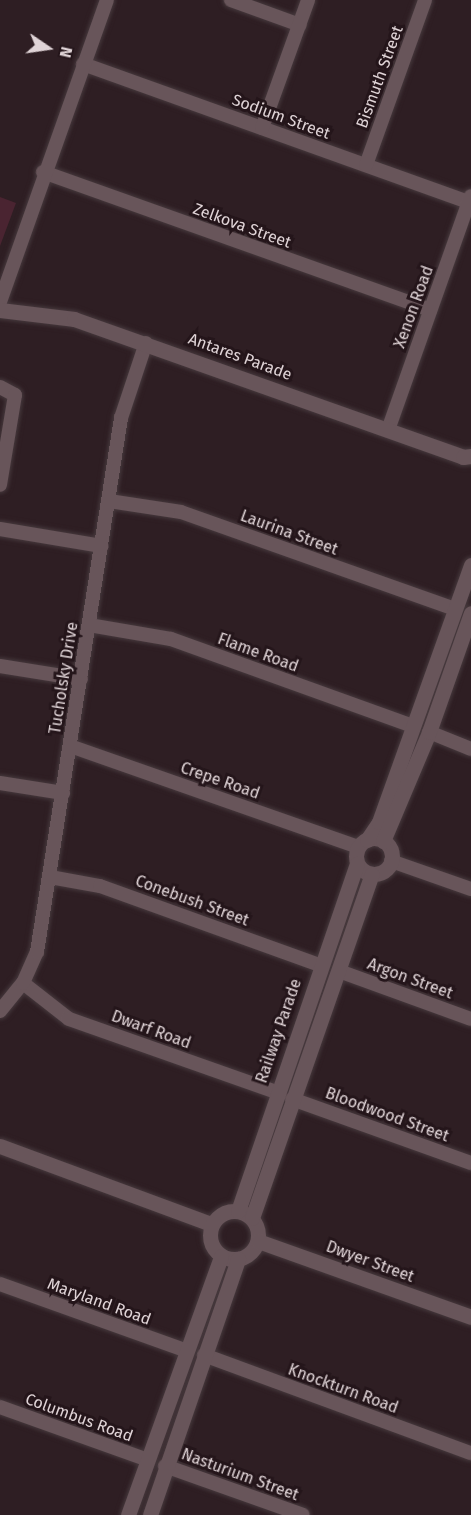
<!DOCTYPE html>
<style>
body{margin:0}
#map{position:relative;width:471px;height:1515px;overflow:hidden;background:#2e1e23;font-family:"Fira Sans",sans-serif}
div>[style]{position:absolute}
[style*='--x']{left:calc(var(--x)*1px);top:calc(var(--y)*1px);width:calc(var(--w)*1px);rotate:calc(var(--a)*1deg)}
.green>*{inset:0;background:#4a2431}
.roads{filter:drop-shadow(0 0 2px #46393d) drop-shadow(0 0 2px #46393d)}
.street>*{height:14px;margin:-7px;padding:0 7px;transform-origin:7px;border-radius:7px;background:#68555a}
.secondary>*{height:15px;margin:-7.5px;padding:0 7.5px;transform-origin:7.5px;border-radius:7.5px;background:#68555a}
.secondary>.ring{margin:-7.5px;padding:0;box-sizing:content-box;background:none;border:15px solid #68555a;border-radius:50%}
span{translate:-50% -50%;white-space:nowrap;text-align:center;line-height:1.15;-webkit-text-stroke:6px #24151a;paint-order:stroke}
.street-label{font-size:16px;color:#e0d4d7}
.north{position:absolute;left:18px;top:18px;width:60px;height:60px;-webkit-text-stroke:4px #24151a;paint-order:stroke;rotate:103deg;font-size:16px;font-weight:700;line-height:24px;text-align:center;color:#e0d4d7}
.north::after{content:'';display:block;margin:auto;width:21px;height:27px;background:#e0d4d7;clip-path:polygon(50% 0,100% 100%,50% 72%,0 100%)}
</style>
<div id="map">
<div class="green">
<div style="clip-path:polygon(0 197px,16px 203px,0 246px)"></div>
</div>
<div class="roads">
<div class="street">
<div style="--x:231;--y:0;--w:73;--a:19.9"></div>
<div style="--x:83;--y:64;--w:410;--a:19.7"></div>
<div style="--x:262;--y:128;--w:136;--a:-70.2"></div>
<div style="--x:366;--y:165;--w:175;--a:-70.3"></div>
<div style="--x:43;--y:172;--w:411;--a:19.6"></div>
<div style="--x:0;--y:302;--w:320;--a:-70.5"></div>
<div style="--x:0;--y:387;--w:17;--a:28"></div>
<div style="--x:15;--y:395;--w:91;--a:99.5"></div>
<div style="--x:388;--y:430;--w:248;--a:-70.5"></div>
<div style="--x:109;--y:501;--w:73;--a:8.7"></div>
<div style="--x:181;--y:512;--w:291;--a:19.5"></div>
<div style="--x:0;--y:529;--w:103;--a:9.5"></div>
<div style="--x:89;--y:625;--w:83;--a:9.7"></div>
<div style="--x:171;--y:639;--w:257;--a:19.8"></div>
<div style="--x:0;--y:666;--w:82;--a:9.1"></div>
<div style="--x:429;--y:732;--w:45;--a:22"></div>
<div style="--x:70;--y:746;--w:305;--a:19.3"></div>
<div style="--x:0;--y:783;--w:64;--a:9"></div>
<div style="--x:391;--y:861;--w:85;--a:19.3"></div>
<div style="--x:50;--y:877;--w:51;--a:10.2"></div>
<div style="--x:100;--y:886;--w:234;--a:19.8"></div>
<div style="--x:339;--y:971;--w:140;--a:20"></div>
<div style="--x:23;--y:983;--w:58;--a:38"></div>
<div style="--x:69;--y:1019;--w:219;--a:19.4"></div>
<div style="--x:0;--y:1011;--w:36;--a:-51"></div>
<div style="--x:23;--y:983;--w:34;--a:-66"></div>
<div style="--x:37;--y:952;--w:541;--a:-81.06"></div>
<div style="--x:121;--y:418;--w:79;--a:-71.6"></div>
<div style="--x:292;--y:1099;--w:190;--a:19.7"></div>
<div style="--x:0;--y:1284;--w:199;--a:19.7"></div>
<div style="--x:204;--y:1355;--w:284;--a:20.2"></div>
<div style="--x:0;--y:1407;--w:157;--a:19.7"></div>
<div style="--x:165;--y:1466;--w:146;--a:19.5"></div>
</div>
<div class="secondary">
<div style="--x:0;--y:310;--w:75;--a:6.9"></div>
<div style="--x:74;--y:319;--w:413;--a:19.5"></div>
<div style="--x:463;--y:457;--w:8;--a:-7"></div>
<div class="ring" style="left:356px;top:838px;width:21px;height:21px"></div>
<div style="--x:367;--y:840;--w:22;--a:-56"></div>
<div style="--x:379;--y:822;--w:273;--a:-70.3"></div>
<div style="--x:383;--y:841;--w:118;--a:-67.1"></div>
<div style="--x:429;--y:732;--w:126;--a:-70.6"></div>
<div style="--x:0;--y:1146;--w:225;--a:20.3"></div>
<div class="ring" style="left:210px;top:1211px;width:33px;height:33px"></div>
<div style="--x:238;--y:1211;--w:367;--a:-71.1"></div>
<div style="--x:252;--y:1218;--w:364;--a:-70.8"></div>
<div style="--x:258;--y:1241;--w:226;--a:19.6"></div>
<div style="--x:128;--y:1515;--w:275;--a:-70.2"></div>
<div style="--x:150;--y:1515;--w:271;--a:-71"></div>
</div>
</div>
<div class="street-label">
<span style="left:380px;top:77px;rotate:-70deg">Bismuth Street</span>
<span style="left:281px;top:117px;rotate:20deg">Sodium Street</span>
<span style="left:242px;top:226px;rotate:20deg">Zelkova Street</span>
<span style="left:414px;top:307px;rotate:-70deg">Xenon Road</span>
<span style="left:240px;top:357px;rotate:20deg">Antares Parade</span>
<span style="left:289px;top:533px;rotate:20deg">Laurina Street</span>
<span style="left:258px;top:653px;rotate:20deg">Flame Road</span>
<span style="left:64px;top:678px;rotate:-81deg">Tucholsky Drive</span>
<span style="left:220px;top:781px;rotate:19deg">Crepe Road</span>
<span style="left:192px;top:901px;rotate:20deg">Conebush Street</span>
<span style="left:410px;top:979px;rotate:20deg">Argon Street</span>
<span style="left:151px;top:1030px;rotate:20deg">Dwarf Road</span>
<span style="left:279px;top:1031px;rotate:-71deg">Railway Parade</span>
<span style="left:387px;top:1115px;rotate:20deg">Bloodwood Street</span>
<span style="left:370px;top:1262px;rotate:20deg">Dwyer Street</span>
<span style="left:99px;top:1302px;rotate:20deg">Maryland Road</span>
<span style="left:343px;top:1389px;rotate:20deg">Knockturn Road</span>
<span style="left:79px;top:1418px;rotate:20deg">Columbus Road</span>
<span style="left:240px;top:1475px;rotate:20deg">Nasturium Street</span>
</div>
<div class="north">N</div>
</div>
